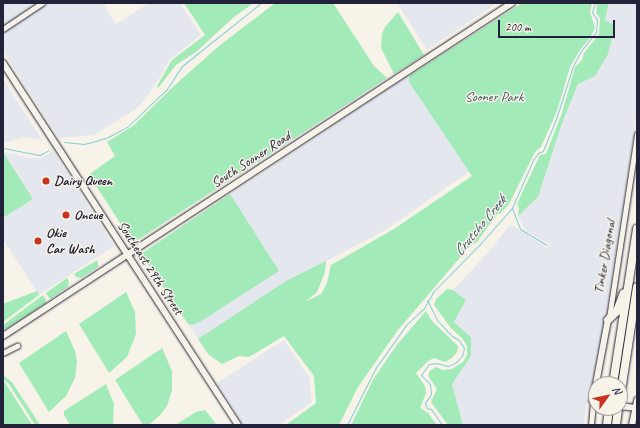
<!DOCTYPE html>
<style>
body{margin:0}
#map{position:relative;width:640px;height:428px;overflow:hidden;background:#f7f3e8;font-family:Caveat,sans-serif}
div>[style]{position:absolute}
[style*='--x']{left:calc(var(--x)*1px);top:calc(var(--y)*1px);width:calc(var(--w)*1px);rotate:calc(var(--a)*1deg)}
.built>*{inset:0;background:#e5e7ee}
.green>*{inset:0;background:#a2eab8}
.stream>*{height:1px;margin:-0.5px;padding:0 0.5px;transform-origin:0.5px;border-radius:0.5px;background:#80cedd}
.roads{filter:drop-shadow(0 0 1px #22223b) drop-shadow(0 0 1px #22223b)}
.minor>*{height:4.5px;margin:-2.25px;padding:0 2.25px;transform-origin:2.25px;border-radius:2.25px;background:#f7f3e8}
.tertiary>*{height:5.5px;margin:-2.75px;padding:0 2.75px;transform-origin:2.75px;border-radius:2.75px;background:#f7f3e8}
.secondary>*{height:6px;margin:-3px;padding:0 3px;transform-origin:3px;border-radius:3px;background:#f7f3e8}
.motorway>*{height:8px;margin:-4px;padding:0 4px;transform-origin:4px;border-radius:4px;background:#f7f3e8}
.dots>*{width:11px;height:11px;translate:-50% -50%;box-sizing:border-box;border:2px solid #f7f3e8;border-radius:50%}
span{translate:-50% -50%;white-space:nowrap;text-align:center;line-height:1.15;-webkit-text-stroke:3px #f7f3e8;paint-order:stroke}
.park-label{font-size:14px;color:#42545a}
.street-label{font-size:14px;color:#22223b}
.poi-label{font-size:14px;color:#22223b;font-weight:700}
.left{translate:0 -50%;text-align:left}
.water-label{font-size:15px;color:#3e566c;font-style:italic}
.frame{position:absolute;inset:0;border:4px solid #22223b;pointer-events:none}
.north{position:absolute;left:588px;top:376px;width:40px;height:40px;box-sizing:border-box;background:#f7f3e8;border:1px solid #a29fa3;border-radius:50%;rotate:57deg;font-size:11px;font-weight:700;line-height:16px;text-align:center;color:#22223b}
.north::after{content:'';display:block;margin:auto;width:14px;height:18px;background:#c8321e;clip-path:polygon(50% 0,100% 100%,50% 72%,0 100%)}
.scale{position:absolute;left:498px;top:20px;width:117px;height:18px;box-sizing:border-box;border:2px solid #22223b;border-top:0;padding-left:5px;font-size:12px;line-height:14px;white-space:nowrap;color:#22223b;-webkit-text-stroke:3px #f7f3e8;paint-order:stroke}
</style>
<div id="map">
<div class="built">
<div style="clip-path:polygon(3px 3px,103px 3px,116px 24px,149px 3px,180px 3px,201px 35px,170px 59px,155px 86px,139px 107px,94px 135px,59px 138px,3px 51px)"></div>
<div style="clip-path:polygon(397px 3px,497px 3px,427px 50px)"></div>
<div style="clip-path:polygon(609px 3px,637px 3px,637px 111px,606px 313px,586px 408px,584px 425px,463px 425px,452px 384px,471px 356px,471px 337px,454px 322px,466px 300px,453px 290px,493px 247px,510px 224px,547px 248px,550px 245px,525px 230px,518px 216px,538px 197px,561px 126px,578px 84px,595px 76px)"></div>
<div style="clip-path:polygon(407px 76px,470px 171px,384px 231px,326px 261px,325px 272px,317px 292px,209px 355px,141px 254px)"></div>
<div style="clip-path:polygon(3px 79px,42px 140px,24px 137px,9px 142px,3px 141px)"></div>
<div style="clip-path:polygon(53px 151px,114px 246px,39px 295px,3px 239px,3px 218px,33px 199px,3px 152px,30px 158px,42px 158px)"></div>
<div style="clip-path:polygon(284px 340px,309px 377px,312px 402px,279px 425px,244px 425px,217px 383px)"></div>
</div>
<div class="green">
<div style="clip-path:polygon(184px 3px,254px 3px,235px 16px,196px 52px,176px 65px,158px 88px,157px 86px,172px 60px,205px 35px)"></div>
<div style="clip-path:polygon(275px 3px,333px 3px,374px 66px,387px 78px,133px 243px,89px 175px,91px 173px,115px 156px,107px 142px,133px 126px,176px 84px,219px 46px)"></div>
<div style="clip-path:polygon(522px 3px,592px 3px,590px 12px,595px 28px,590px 38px,580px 50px,570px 67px,557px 111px,541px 147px,535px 152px,509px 204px,500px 214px,498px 213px,477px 242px,469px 247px,398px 330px,358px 387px,339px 425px,286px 425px,316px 403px,314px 376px,284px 336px,249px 357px,239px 356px,222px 364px,209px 355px,198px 339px,286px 281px,326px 261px,325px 272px,317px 292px,305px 302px,321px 294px,327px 283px,331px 265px,394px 229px,472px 176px,409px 82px,409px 76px)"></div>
<div style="clip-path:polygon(597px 3px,609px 3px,605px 20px,615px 26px,608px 54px,595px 76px,578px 84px,561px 126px,538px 197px,518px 216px,519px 208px,517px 204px,540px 155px,546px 154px,562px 113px,575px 67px,582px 60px,584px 53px,599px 34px,600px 18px,596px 13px)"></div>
<div style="clip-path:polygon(398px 12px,424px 55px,394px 74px,381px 48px,382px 34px,385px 27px)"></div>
<div style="clip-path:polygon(3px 152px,33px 199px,3px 218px)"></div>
<div style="clip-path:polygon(230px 194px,279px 271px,203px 320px,193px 325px,188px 324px,141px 254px)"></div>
<div style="clip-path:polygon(97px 260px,98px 262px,98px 267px,81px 278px,76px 277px,74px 274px)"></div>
<div style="clip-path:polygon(67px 278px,69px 282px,68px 287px,50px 299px,46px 293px)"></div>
<div style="clip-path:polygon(447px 289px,453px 290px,466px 300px,454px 322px,471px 337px,471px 356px,452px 384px,463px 425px,448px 425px,431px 402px,437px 389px,428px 376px,430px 371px,436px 367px,443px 370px,452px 369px,463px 362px,467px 355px,467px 346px,462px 338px,451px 328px,434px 305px,436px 299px)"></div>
<div style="clip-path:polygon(37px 291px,39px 295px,3px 322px,3px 304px)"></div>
<div style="clip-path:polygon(126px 292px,135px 312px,136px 334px,127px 357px,109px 373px,79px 324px)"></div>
<div style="clip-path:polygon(43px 295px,46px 300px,46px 303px,6px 329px,3px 328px,3px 325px)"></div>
<div style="clip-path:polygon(426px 311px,432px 321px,458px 346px,457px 352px,452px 358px,445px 362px,434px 358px,428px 361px,416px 373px,425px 386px,426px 393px,420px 408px,428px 413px,437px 425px,351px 425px,373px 380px,396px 346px)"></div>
<div style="clip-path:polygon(66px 331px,75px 351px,77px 361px,75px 378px,66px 396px,49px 412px,19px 363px)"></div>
<div style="clip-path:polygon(162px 348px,172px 371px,172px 390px,167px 406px,161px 414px,149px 425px,143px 425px,115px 380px)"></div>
<div style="clip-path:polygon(3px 375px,12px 382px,40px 425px,35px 425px,9px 384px,3px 379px)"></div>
<div style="clip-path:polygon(4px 381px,32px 425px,3px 425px)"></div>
<div style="clip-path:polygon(106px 384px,114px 404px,113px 425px,70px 425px,64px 415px,64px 411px)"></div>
<div style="clip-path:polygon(205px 410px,217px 425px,175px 425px,196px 412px)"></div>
</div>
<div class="stream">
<div style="--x:64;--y:142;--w:20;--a:6"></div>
<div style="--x:84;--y:144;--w:12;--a:-14"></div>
<div style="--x:96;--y:141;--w:13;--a:-18"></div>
<div style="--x:108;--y:137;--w:21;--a:-28"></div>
<div style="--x:127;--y:127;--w:55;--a:-43.5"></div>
<div style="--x:167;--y:89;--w:27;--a:-57"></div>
<div style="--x:182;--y:66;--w:101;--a:-38.6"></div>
<div style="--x:3;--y:148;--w:38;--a:11"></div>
<div style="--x:40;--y:155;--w:10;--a:-29"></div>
<div style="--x:512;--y:208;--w:22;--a:69"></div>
<div style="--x:520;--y:229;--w:31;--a:31"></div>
<div style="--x:427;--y:300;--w:22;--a:63"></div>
<div style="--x:437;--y:320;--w:22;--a:47"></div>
<div style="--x:452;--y:336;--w:8;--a:30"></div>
<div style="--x:459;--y:340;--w:9;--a:58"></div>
<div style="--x:464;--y:348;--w:8;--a:104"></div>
<div style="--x:462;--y:356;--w:10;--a:135"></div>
<div style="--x:455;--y:363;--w:8;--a:157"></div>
<div style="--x:448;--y:366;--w:11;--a:-165"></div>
<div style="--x:437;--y:363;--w:8;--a:173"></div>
<div style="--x:429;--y:364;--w:14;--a:126"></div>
<div style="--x:421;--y:375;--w:13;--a:45"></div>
<div style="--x:430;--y:384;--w:10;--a:84"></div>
<div style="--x:431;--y:394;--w:11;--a:124"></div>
<div style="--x:425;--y:403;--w:5;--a:68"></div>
<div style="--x:427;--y:408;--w:4;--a:14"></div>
<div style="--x:431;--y:409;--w:19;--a:55"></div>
<div style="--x:347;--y:425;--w:63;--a:-63.4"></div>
<div style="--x:375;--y:369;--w:54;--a:-54.8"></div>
<div style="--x:406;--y:325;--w:25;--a:-43"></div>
<div style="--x:424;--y:308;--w:20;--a:-60"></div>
<div style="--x:434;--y:291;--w:66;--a:-45.6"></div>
<div style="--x:480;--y:244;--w:48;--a:-48.4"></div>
<div style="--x:512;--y:208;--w:52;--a:-66.4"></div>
<div style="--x:533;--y:160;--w:9;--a:-54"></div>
<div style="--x:538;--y:153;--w:5;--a:-22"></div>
<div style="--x:543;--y:151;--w:38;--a:-68"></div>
<div style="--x:557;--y:116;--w:52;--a:-72.3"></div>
<div style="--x:573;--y:66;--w:17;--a:-62"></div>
<div style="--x:581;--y:51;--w:24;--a:-52"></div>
<div style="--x:596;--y:32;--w:12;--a:-85"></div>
<div style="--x:597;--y:20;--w:9;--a:-122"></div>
<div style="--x:592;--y:12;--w:9;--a:-72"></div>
</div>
<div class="roads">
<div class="minor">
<div style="--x:3;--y:29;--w:47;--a:-33.7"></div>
<div style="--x:609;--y:318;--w:186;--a:-81.3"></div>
<div style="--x:3;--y:353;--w:16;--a:-27"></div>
<div style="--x:591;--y:425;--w:24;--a:-85"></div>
</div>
<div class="tertiary">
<div style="--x:596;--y:384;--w:65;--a:-79.4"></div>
<div style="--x:596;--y:385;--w:16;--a:101"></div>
<div style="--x:593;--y:401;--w:3;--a:18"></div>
<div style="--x:620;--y:406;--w:17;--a:7"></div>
<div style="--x:632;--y:425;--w:25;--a:-78"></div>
</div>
<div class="secondary">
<div style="--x:3;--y:63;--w:432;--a:57"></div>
<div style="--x:3;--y:336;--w:608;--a:-33.19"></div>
</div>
<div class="motorway">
<div style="--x:608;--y:320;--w:13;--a:-45"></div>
<div style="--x:617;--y:311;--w:19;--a:-69"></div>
<div style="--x:613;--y:384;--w:157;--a:-81.2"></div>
<div style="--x:620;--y:398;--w:112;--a:-81.3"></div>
<div style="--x:607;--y:425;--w:17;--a:-83"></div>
<div style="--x:616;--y:425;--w:17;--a:-83"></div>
</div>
</div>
<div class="dots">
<div style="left:46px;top:181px;background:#c8321e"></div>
<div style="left:66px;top:215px;background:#c8321e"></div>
<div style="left:38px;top:241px;background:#c8321e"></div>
</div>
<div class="park-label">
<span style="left:494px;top:97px">Sooner Park</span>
</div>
<div class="street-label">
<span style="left:251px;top:160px;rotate:-33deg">South Sooner Road</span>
<span style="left:605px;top:257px;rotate:-81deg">Tinker Diagonal</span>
<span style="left:150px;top:268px;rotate:57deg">Southeast 29th Street</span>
</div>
<div class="poi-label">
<span class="left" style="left:54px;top:181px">Dairy Queen</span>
<span class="left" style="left:74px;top:215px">Oncue</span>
<span class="left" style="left:46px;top:241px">Okie<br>Car Wash</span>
</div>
<div class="water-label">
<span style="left:480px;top:226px;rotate:-50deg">Crutcho Creek</span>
</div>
<div class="frame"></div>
<div class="north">N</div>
<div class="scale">200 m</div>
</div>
